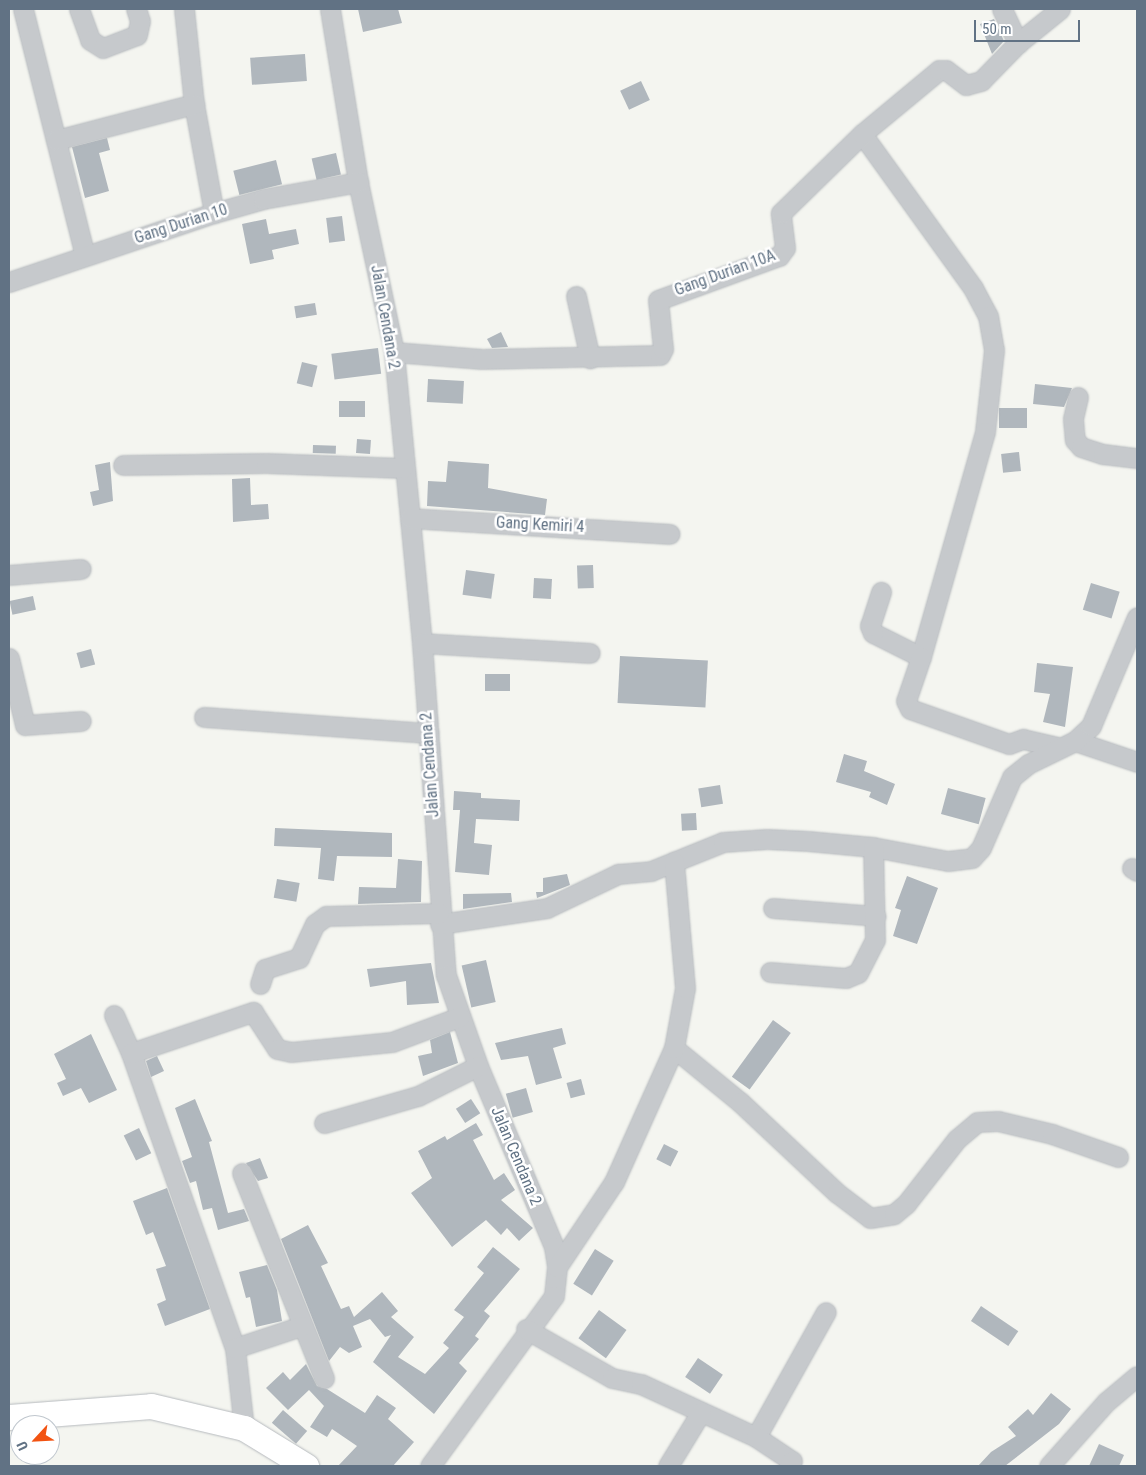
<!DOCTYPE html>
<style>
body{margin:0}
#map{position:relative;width:1146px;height:1475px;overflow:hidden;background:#f4f5f0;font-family:"Roboto Condensed",sans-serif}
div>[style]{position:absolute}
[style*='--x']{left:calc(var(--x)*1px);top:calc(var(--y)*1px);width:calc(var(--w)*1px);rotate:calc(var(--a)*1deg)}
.building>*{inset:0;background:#b0b7bd;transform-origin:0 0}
.roads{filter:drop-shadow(0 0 1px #b6babe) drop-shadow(0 0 1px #b6babe)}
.minor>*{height:19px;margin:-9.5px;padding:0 9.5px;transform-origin:9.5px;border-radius:9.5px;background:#c6c9cc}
.major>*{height:25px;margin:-12.5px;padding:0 12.5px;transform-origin:12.5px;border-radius:12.5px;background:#fff}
span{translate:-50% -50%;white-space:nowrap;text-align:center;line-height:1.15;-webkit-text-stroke:5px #fff;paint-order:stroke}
.street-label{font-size:16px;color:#617284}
.frame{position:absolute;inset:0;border:10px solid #617284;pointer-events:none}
.north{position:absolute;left:10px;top:1415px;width:50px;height:50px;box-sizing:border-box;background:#fff;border:1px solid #c0c7ce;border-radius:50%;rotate:245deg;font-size:14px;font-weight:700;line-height:20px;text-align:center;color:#617284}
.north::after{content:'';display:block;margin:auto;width:18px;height:22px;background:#f25312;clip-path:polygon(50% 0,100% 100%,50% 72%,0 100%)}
.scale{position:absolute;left:974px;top:20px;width:106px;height:22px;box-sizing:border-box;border:2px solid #617284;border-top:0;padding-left:6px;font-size:15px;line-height:18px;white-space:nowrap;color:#617284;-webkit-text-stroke:4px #fff;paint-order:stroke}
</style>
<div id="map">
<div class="building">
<div style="clip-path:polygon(358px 9px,398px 9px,402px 23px,363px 32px)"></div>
<div style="clip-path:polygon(994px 19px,1004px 41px,992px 54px,980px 24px)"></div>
<div style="left:305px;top:54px;width:27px;height:55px;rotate:86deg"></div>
<div style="left:641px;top:81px;width:21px;height:23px;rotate:65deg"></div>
<div style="clip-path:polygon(107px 138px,110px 150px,99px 153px,109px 191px,85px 198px,72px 147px)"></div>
<div style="left:336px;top:153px;width:22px;height:25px;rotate:77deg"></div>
<div style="left:276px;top:160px;width:25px;height:44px;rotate:76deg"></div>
<div style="left:342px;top:216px;width:25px;height:16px;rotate:83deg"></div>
<div style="clip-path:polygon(266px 219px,269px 234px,296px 229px,299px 244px,272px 250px,274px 259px,250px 264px,242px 224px)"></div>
<div style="left:315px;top:303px;width:12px;height:21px;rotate:81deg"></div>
<div style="clip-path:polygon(501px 332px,508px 347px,492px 348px,487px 339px)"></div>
<div style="left:378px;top:348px;width:26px;height:47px;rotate:83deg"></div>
<div style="left:302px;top:362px;width:16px;height:22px;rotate:14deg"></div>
<div style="left:428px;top:379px;width:36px;height:23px;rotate:3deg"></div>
<div style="clip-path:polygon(1035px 384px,1072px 388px,1064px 407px,1033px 404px)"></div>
<div style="left:339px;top:401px;width:26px;height:16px"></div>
<div style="left:999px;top:408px;width:28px;height:20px"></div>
<div style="left:357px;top:439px;width:14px;height:14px;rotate:4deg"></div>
<div style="left:313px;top:445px;width:23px;height:8px;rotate:2deg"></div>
<div style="left:1019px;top:452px;width:19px;height:18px;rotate:84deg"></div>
<div style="clip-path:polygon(448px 461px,489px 464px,488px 488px,547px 499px,545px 515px,427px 506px,428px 481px,446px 482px)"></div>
<div style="clip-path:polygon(110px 462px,113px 501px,93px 506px,90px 492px,99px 490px,95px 465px)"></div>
<div style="clip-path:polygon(250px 478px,251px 505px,268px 504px,269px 519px,233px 522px,232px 479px)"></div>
<div style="left:593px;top:565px;width:23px;height:16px;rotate:88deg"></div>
<div style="left:466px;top:570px;width:29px;height:25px;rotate:8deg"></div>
<div style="left:534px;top:578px;width:18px;height:20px;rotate:3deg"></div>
<div style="left:1091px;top:583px;width:30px;height:28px;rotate:17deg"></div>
<div style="left:33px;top:596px;width:14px;height:24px;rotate:78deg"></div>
<div style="left:91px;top:649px;width:16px;height:15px;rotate:75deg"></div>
<div style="left:620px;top:656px;width:88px;height:47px;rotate:3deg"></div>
<div style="clip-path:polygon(1037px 663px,1073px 667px,1065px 727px,1043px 722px,1050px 694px,1034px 692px)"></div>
<div style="left:485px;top:674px;width:25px;height:17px"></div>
<div style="clip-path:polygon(844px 754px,867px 761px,864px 771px,895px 784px,887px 805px,869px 797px,871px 792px,836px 782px)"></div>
<div style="left:720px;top:785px;width:19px;height:22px;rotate:81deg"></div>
<div style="left:948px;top:788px;width:39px;height:27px;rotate:15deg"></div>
<div style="clip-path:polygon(454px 791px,481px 793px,481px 798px,520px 800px,519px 821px,476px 819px,474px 843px,492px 845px,489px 875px,455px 872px,460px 810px,453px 810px)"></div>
<div style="left:696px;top:813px;width:17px;height:15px;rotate:87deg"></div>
<div style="clip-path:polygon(275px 828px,392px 833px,392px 857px,337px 856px,334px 881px,318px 879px,321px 848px,274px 846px)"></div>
<div style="clip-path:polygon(398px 859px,422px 861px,421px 902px,358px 904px,359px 887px,396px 888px)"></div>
<div style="clip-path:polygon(567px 874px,570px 885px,537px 898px,536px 892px,543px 892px,543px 878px)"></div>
<div style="clip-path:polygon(907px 876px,938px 888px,917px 944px,893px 936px,901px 910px,895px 908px)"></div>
<div style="left:277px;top:879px;width:23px;height:19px;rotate:10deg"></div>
<div style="clip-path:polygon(511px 893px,512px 902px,463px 909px,463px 894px)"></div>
<div style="left:486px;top:960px;width:43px;height:25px;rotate:77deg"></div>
<div style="clip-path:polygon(431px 963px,439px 1003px,407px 1005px,406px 981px,370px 987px,367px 969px)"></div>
<div style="left:773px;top:1020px;width:22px;height:70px;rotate:36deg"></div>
<div style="clip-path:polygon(562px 1028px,566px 1044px,553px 1048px,562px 1078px,536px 1085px,528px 1056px,501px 1060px,495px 1043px)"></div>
<div style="clip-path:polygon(450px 1032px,458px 1063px,423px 1076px,418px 1056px,432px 1053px,430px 1040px)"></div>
<div style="clip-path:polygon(91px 1034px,117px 1090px,89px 1103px,81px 1088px,63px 1096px,57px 1083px,66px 1079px,54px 1054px)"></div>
<div style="clip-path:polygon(157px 1056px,164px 1071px,151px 1077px,146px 1061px)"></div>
<div style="left:581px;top:1079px;width:16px;height:15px;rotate:75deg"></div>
<div style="left:526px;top:1088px;width:25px;height:21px;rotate:74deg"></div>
<div style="clip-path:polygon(195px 1099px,212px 1141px,209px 1142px,228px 1213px,244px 1209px,249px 1221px,218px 1230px,212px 1208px,203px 1210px,196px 1181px,190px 1183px,182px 1161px,192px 1157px,175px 1108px)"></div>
<div style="left:471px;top:1099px;width:17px;height:18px;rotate:57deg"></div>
<div style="clip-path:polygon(476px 1123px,483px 1135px,473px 1140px,494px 1180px,504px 1173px,515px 1190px,501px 1200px,533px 1228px,519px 1241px,507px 1228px,501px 1235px,486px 1220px,452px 1247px,411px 1193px,432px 1178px,418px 1151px,445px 1136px,447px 1140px)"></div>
<div style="left:139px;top:1128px;width:28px;height:17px;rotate:64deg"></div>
<div style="left:664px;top:1144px;width:16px;height:17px;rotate:27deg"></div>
<div style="clip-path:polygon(260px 1158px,268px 1178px,258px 1181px,246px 1163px)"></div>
<div style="clip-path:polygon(167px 1188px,210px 1309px,165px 1326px,157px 1304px,166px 1300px,156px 1269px,166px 1266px,153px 1232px,146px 1235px,133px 1201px)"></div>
<div style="clip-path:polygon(308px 1225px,328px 1263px,321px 1266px,341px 1309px,349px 1306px,354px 1317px,382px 1292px,398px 1311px,391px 1317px,414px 1337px,398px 1357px,425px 1374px,449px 1348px,443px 1343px,464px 1317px,454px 1310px,484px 1273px,477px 1267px,493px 1247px,520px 1269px,484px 1311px,490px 1316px,475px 1336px,479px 1339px,459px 1363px,467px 1371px,434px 1414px,373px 1362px,391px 1335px,385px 1337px,370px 1319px,353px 1326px,362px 1347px,349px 1353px,340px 1347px,329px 1361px,281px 1239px)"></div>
<div style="left:595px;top:1249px;width:22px;height:41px;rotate:32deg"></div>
<div style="clip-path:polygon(267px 1265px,277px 1290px,282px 1321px,256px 1327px,250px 1297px,246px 1298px,239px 1272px)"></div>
<div style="left:981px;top:1306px;width:45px;height:18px;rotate:34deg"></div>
<div style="left:599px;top:1310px;width:34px;height:35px;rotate:36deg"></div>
<div style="left:698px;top:1358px;width:30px;height:23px;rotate:34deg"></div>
<div style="clip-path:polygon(306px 1364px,317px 1386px,327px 1389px,365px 1413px,377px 1395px,396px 1408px,388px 1419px,414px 1442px,393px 1466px,338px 1466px,357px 1446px,332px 1429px,327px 1437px,310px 1427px,324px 1406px,309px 1390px,288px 1410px,266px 1388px,283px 1372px,290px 1380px)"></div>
<div style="clip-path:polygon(1051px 1393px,1071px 1409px,1059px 1424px,1005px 1466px,978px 1466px,991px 1452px,1016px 1436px,1008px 1427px,1028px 1409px,1033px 1415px)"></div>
<div style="left:283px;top:1410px;width:32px;height:17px;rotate:41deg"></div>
<div style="clip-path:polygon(1099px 1444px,1124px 1455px,1119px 1466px,1089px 1466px)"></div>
</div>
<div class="roads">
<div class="minor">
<div style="--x:23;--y:9;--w:254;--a:75.9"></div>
<div style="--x:79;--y:9;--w:33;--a:70"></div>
<div style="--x:90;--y:40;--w:15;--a:32"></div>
<div style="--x:103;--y:48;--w:36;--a:-21"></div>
<div style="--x:137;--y:35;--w:14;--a:-78"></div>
<div style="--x:140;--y:21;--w:13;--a:-108"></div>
<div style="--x:184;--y:9;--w:96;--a:84"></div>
<div style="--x:194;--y:104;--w:111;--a:79.6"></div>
<div style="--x:330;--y:9;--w:175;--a:80.8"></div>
<div style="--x:358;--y:182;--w:174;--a:78"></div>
<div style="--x:394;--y:352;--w:292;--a:84.5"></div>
<div style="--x:422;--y:643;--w:333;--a:85.9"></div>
<div style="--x:446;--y:975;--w:96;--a:70.6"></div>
<div style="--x:478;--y:1066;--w:196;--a:67.2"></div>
<div style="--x:554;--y:1247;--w:20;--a:81"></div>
<div style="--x:557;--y:1267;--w:29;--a:96"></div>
<div style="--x:554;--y:1296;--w:210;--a:126.1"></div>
<div style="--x:1002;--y:9;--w:38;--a:65"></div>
<div style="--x:862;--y:134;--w:190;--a:54.2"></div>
<div style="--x:973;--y:288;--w:32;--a:62"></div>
<div style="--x:988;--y:316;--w:35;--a:80"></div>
<div style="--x:994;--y:350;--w:82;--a:96.3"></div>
<div style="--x:985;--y:432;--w:234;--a:105.9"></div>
<div style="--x:921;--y:657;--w:54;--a:-153.4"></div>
<div style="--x:873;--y:633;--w:8;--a:-113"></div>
<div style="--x:870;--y:626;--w:36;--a:-72"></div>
<div style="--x:56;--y:140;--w:143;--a:-14.6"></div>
<div style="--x:9;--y:282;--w:216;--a:-18.6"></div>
<div style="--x:214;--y:213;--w:51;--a:-15.9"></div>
<div style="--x:263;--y:199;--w:97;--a:-10.1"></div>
<div style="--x:576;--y:296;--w:64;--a:77.3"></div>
<div style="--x:394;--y:352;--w:88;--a:4.5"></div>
<div style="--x:482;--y:359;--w:178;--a:-1.3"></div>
<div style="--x:660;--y:355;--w:7;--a:-63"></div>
<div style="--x:663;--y:349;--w:49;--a:-95.8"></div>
<div style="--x:658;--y:300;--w:129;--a:-20"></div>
<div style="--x:779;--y:256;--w:10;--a:-53"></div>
<div style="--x:785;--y:248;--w:35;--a:-97"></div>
<div style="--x:781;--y:213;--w:113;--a:-44.3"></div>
<div style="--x:862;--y:134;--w:100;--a:-39.7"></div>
<div style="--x:939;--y:70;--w:7;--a:0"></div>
<div style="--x:946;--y:70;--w:25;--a:37"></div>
<div style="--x:966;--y:85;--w:16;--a:-15"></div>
<div style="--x:981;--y:81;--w:53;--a:-45.8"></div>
<div style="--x:1018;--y:43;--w:54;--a:-39"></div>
<div style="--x:1078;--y:397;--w:23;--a:103"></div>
<div style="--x:1073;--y:419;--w:21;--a:85"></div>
<div style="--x:1075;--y:440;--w:9;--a:49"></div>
<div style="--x:1081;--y:447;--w:23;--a:18"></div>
<div style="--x:1103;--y:454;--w:34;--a:7"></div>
<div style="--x:123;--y:465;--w:143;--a:-0.8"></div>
<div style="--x:266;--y:463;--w:137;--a:2.1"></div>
<div style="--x:410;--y:518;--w:260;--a:3.5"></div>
<div style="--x:9;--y:575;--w:72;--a:-4.8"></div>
<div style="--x:422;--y:643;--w:168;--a:3.4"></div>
<div style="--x:921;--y:657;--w:46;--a:108.8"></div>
<div style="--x:906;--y:701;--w:9;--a:63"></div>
<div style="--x:910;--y:709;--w:105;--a:19.5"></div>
<div style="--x:1009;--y:744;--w:15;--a:-20"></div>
<div style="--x:1023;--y:739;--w:39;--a:13"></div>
<div style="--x:9;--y:658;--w:69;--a:76.6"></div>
<div style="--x:25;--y:725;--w:56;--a:-4.1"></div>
<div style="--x:204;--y:717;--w:225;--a:4.1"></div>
<div style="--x:1075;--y:741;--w:65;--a:18.7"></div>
<div style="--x:1132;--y:868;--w:6;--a:31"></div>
<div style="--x:773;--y:908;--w:103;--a:4.4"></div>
<div style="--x:440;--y:924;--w:108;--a:-8.5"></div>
<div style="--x:547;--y:908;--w:79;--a:-25.6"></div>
<div style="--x:618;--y:874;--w:33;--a:-5"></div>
<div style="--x:651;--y:871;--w:78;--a:-21.9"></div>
<div style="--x:723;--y:842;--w:44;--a:-3.9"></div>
<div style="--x:767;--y:839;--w:41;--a:2.8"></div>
<div style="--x:808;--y:841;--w:65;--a:5.3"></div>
<div style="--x:873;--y:847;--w:76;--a:10.6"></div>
<div style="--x:948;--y:861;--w:24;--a:-7"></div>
<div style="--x:972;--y:858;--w:13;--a:-48"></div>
<div style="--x:981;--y:848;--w:77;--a:-66.4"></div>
<div style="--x:1012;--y:777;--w:21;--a:-39"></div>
<div style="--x:1028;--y:764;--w:52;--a:-26.1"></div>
<div style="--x:1075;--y:741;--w:22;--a:-43"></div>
<div style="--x:1091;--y:726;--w:118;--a:-67.1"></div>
<div style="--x:770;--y:972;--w:76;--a:4.5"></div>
<div style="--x:846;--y:978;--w:13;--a:-23"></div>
<div style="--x:858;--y:973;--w:37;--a:-63"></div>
<div style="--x:875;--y:940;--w:93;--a:-91.2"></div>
<div style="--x:260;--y:984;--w:16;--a:-72"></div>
<div style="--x:265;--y:969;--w:36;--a:-18"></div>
<div style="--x:299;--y:958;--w:38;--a:-65"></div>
<div style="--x:315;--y:924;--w:14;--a:-36"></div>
<div style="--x:326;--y:916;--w:113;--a:-1.5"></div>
<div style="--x:114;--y:1015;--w:42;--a:65.9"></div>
<div style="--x:131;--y:1053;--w:313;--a:70.6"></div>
<div style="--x:235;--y:1348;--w:81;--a:83.6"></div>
<div style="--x:674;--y:1048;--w:85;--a:39.3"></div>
<div style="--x:740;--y:1102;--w:133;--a:43.2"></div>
<div style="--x:837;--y:1193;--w:41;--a:37.1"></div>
<div style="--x:870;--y:1218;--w:24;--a:-9"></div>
<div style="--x:894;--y:1214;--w:16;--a:-40"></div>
<div style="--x:906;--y:1204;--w:83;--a:-51.9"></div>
<div style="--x:957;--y:1139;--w:26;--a:-40"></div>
<div style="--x:977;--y:1122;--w:21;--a:-3"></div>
<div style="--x:998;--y:1121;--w:56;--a:13.5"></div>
<div style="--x:1052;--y:1134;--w:70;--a:19.2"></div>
<div style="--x:131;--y:1053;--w:129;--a:-18.6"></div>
<div style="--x:253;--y:1012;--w:44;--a:57"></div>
<div style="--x:277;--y:1049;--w:14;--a:12"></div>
<div style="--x:291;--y:1052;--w:101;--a:-5.7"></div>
<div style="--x:392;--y:1042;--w:72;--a:-20.5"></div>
<div style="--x:324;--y:1123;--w:98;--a:-16"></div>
<div style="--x:418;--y:1096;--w:67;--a:-26.6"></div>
<div style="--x:242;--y:1173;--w:221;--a:68.2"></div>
<div style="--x:557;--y:1267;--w:102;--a:-56.2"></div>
<div style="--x:614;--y:1182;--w:147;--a:-65.9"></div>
<div style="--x:674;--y:1048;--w:61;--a:-79.6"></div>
<div style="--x:685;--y:988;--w:127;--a:-95"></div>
<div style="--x:526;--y:1329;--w:99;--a:29.7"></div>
<div style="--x:612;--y:1378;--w:30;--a:12"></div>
<div style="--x:641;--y:1384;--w:127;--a:24.7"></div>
<div style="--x:756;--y:1437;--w:143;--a:-60.8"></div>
<div style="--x:235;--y:1348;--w:70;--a:-18.4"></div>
<div style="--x:756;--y:1437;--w:43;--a:33.7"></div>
<div style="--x:792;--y:1461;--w:6;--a:121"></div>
<div style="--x:668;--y:1466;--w:63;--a:-58.6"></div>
<div style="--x:1049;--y:1466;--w:86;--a:-48.3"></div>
<div style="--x:1106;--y:1402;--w:40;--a:-40"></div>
</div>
<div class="major">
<div style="--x:9;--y:1417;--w:142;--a:-4.4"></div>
<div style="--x:151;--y:1406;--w:96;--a:13.3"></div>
<div style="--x:244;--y:1428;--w:73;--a:31.5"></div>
</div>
</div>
<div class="street-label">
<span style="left:181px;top:224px;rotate:-18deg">Gang Durian 10</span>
<span style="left:725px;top:273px;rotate:-20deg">Gang Durian 10A</span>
<span style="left:385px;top:317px;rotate:80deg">Jalan Cendana 2</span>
<span style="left:540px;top:525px;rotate:3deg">Gang Kemiri 4</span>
<span style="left:430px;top:765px;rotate:-94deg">Jalan Cendana 2</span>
<span style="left:516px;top:1156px;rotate:67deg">Jalan Cendana 2</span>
</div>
<div class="frame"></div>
<div class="north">U</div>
<div class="scale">50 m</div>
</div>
